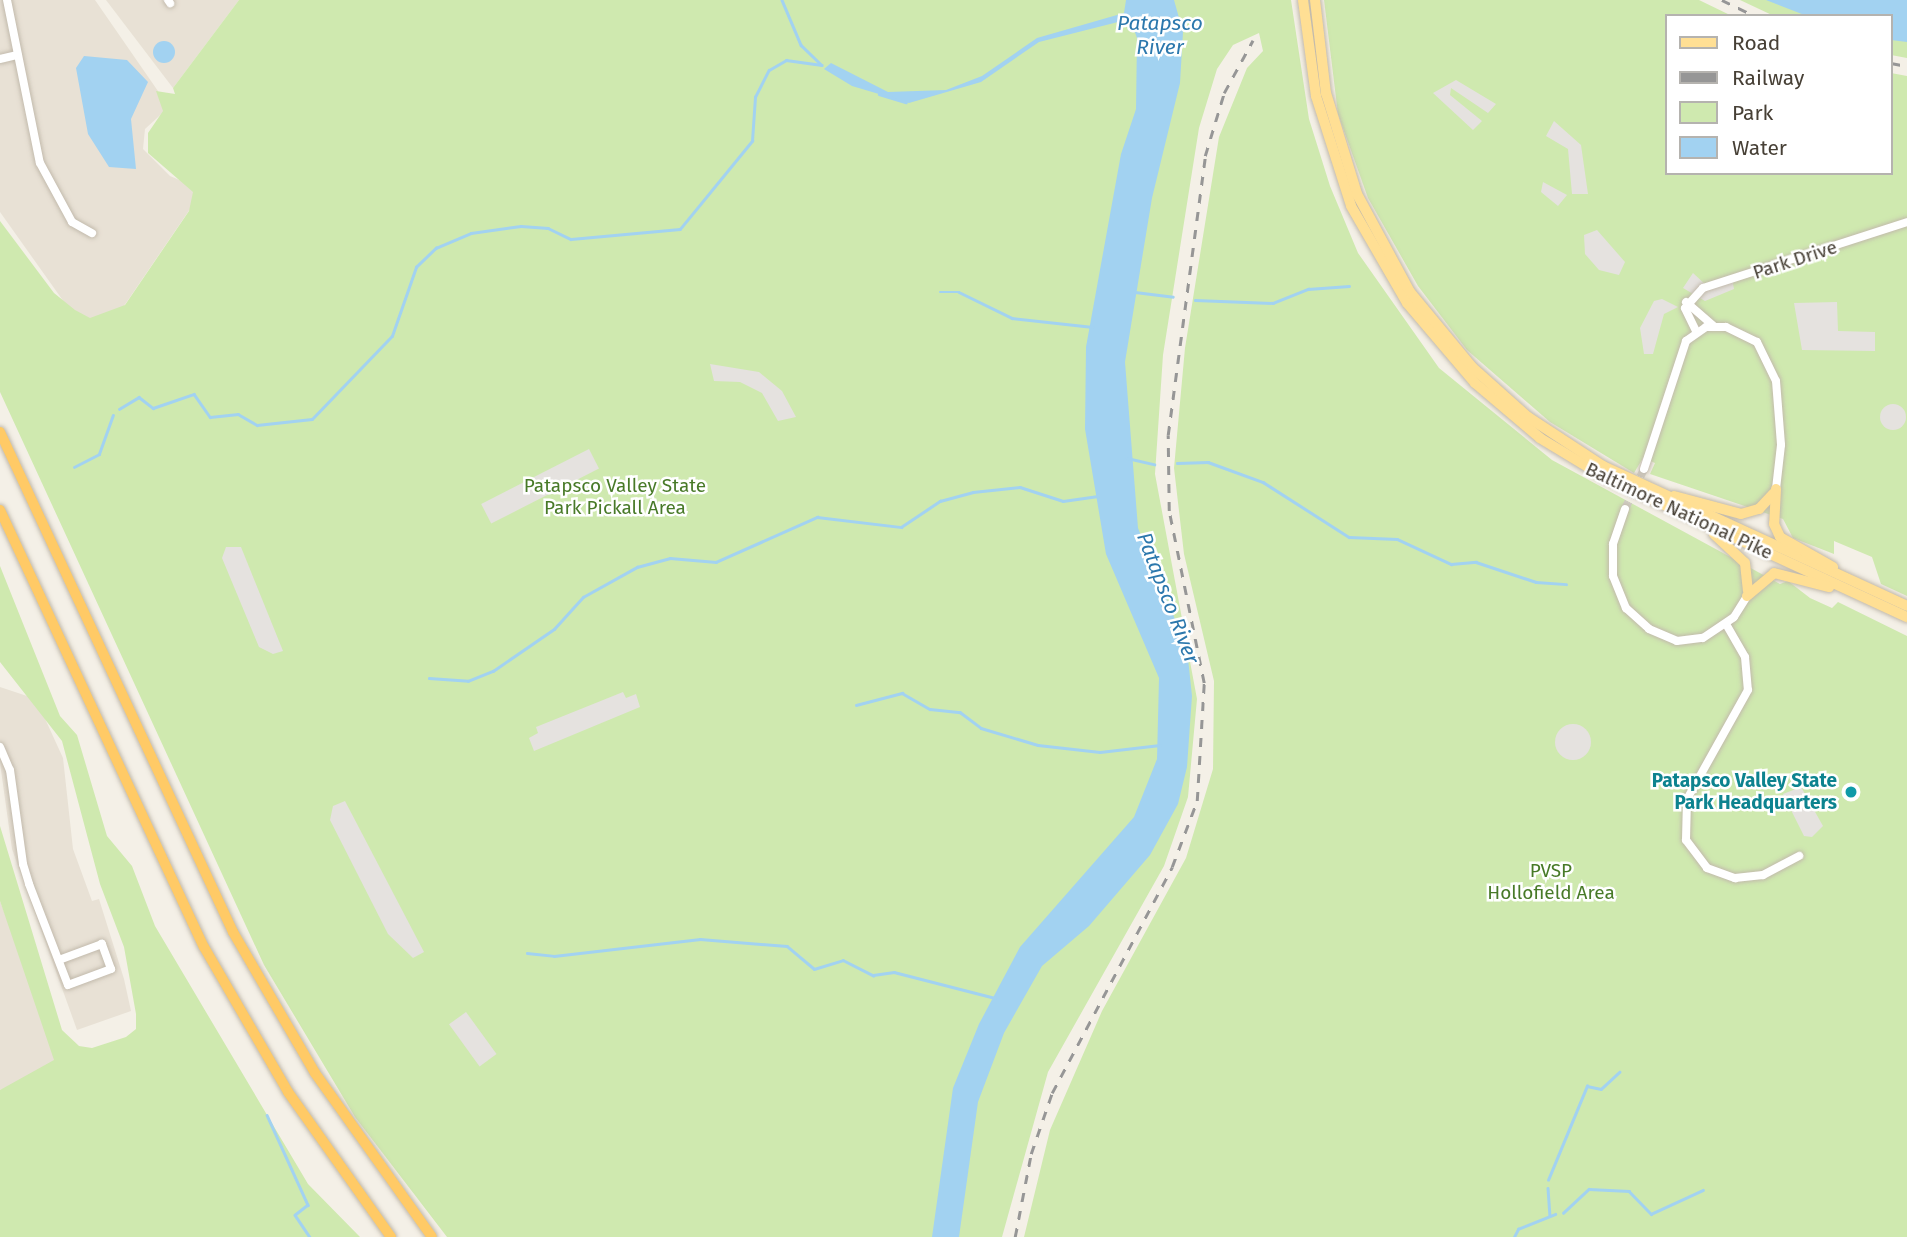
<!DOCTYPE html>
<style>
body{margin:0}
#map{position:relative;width:1907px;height:1237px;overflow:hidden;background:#f4f0e7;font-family:"Fira Sans",sans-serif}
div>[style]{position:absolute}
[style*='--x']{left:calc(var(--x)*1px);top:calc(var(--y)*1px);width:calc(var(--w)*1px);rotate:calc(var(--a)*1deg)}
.residential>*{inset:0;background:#e8e1d5}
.green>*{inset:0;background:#cfe9af}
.parking>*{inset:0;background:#e5e2df;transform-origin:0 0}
.round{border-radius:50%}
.water>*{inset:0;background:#a2d2f1}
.stream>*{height:2.5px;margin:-1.25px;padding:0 1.25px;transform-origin:1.25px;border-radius:1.25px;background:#a2d2f1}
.minor-tunnel>*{height:8px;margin-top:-4px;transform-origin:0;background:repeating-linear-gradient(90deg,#d1cdc4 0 8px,transparent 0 12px)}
.roads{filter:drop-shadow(0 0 2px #c2baac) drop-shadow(0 0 2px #c2baac)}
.minor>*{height:8px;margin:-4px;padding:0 4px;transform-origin:4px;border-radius:4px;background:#fff}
.major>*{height:10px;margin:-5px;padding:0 5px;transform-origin:5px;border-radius:5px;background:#ffdf94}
.highway>*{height:10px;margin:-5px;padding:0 5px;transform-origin:5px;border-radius:5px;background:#ffca66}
.rail>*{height:2.5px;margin-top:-1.25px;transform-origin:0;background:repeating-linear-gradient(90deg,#969696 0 9px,transparent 0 18px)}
.dots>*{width:19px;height:19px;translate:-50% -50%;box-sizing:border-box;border:4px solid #fff;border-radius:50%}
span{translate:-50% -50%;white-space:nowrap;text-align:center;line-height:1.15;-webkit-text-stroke:5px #fff;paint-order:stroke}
.street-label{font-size:19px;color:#474036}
.park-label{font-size:19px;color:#487a28}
.culture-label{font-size:19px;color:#0d838f;font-weight:700}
.right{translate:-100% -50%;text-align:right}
.water-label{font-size:21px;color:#2c78ad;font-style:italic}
.legend{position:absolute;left:1665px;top:14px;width:228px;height:161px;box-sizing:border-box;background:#fff;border:2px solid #b5b3af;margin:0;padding:9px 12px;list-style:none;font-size:21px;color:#474036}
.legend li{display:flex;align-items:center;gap:14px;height:35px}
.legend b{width:35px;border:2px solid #b5b3af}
</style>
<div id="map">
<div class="residential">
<div style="clip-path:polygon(0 0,95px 0,169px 107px,145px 129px,143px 149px,170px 176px,203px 190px,96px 347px,0 212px)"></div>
<div style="clip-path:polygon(106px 0,239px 0,173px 88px)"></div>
<div style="clip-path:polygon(0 687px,36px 699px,63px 758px,73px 849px,92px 901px,99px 899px,124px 979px,131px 1011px,77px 1030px,12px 849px,0 763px)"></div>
<div style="clip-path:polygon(0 901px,64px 1070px,0 1090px)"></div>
</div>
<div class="green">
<div style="clip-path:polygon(239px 0,1291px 0,1309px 119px,1330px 186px,1358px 253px,1439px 368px,1552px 460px,1780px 584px,1788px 581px,1810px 598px,1832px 608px,1838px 602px,1907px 636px,1907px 1237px,1024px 1237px,1050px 1130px,1102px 1011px,1186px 858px,1213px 769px,1214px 681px,1184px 554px,1174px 468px,1185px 348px,1219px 137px,1247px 68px,1263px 51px,1259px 33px,1233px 45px,1217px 69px,1199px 128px,1163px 355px,1155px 474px,1197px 699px,1188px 797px,1164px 866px,1048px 1072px,1002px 1237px,447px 1237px,355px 1117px,264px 965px,0 392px,0 221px,54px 293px,75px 310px,90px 318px,125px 305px,189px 211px,193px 192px,148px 153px,148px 133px,163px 111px,156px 91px,175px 94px,173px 88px)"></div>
<div style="clip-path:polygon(1324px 0,1699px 0,1732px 16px,1667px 16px,1667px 173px,1891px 173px,1891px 73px,1907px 76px,1907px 596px,1881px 584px,1872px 557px,1834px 541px,1834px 554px,1793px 538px,1783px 519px,1650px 474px,1655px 463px,1643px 458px,1634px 473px,1550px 422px,1467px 350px,1418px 286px,1368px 198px,1338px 114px)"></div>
<div style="clip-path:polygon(1740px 0,1907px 0,1907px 58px,1891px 55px,1891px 16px,1774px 16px)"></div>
<div style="clip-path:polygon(0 566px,60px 716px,77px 735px,107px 836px,132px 866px,155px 926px,308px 1184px,360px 1237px,0 1237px,0 1090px,54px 1060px,0 901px,0 826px,62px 1030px,79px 1046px,92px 1048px,126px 1037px,136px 1029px,136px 1014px,124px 947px,100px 884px,62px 741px,0 662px)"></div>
</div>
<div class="parking">
<div style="clip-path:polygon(1456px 80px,1496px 104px,1488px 113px,1451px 88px,1450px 95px,1482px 121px,1473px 130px,1433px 93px)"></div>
<div style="clip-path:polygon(1554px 121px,1581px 145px,1588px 194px,1572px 194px,1568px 149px,1546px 136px)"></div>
<div style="clip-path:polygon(1543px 182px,1567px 195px,1558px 206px,1541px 192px)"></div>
<div style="clip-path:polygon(1597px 230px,1625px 262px,1619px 275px,1599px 270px,1585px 254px,1584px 235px)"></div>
<div style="clip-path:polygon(1693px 273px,1707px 286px,1732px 278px,1734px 289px,1705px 301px,1683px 288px)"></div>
<div style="clip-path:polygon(1662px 299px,1678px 307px,1664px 314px,1653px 354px,1644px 354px,1640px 328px,1654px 301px)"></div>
<div style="clip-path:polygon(1837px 302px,1838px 331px,1875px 332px,1875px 351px,1802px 350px,1794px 303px)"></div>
<div style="clip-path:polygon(710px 364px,759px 372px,782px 391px,796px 417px,778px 421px,762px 393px,740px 382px,714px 381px)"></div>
<div class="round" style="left:1880px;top:404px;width:26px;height:26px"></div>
<div style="left:589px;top:449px;width:22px;height:121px;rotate:63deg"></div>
<div style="clip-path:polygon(226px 547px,241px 547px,283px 651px,273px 654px,259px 647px,222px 558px)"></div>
<div style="clip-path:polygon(623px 692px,626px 698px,636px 694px,640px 707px,534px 751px,529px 738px,538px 733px,536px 727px)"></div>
<div class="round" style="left:1555px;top:724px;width:36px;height:36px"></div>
<div style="clip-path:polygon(1801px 787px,1823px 826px,1812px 837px,1804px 836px,1783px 794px)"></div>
<div style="clip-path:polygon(345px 801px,424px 952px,413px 958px,388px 934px,330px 820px,333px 806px)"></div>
<div style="left:466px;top:1012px;width:52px;height:21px;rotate:54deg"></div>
</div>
<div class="water">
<div style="clip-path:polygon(1126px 0,1174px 0,1183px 32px,1180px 83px,1152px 198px,1125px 362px,1138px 528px,1187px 649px,1192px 696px,1187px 767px,1178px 804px,1150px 855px,1089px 926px,1042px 966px,1004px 1033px,978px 1102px,959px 1237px,932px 1237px,953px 1088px,979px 1024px,1020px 947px,1134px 817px,1157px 759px,1159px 678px,1106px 554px,1085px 429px,1086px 347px,1121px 154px,1136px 109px,1137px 38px,1132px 24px,1118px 22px,1039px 42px,981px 82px,909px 103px,852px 86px,824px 69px,831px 63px,888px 92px,946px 90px,982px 76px,1037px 38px,1124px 13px)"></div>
<div style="clip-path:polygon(1766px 0,1907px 0,1907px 42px,1891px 40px,1891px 16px,1807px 16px)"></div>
<div class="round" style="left:153px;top:41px;width:22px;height:22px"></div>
<div style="clip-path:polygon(84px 56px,127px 60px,148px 82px,131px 119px,136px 169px,109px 167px,88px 134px,76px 68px)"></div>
</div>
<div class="stream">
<div style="--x:782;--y:0;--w:49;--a:67.1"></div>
<div style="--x:801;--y:45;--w:28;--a:44"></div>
<div style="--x:879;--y:94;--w:28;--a:17"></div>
<div style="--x:940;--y:292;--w:19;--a:0"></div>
<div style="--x:959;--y:292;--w:59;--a:26.1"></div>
<div style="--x:1012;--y:318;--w:81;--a:6.3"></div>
<div style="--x:1135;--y:292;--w:38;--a:7"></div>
<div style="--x:1195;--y:300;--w:78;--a:2.2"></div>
<div style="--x:1273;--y:303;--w:38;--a:-22"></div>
<div style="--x:1308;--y:289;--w:41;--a:-4.2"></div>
<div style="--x:119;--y:409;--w:23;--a:-31"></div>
<div style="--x:139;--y:397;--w:18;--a:38"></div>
<div style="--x:153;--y:408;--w:43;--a:-18.9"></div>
<div style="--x:194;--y:394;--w:28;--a:55"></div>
<div style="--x:210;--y:417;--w:28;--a:-6"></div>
<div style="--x:238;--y:414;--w:22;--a:30"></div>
<div style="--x:257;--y:425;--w:55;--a:-6.2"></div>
<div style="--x:312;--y:419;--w:115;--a:-46.1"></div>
<div style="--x:392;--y:336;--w:73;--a:-70.8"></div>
<div style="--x:416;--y:267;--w:28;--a:-44"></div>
<div style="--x:436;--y:248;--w:38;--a:-23"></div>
<div style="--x:471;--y:233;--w:50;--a:-8"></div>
<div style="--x:521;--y:226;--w:27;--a:4"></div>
<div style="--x:548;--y:228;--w:25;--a:26"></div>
<div style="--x:571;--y:239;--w:109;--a:-5.2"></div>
<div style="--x:680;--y:229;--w:114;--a:-50.7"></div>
<div style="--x:752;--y:141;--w:44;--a:-86.1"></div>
<div style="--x:755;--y:97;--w:30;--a:-63"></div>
<div style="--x:769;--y:70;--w:20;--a:-30"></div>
<div style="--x:786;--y:60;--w:36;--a:8"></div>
<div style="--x:1127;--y:458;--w:28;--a:13"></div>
<div style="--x:1177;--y:463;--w:31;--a:-2"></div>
<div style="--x:1208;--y:462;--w:59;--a:20"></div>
<div style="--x:1263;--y:482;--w:102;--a:32.6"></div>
<div style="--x:1349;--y:537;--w:48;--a:2.4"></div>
<div style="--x:1397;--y:539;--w:60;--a:24.8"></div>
<div style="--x:1451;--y:564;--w:25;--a:-5"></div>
<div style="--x:1476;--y:562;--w:63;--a:18.4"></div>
<div style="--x:1536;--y:582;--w:30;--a:4"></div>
<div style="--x:74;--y:467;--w:28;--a:-27"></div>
<div style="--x:99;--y:454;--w:41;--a:-70.3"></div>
<div style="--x:429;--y:678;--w:39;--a:4"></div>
<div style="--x:468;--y:681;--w:27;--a:-22"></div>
<div style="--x:493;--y:671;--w:74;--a:-34.5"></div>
<div style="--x:554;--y:629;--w:43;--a:-47.8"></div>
<div style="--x:583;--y:597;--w:62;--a:-29.1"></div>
<div style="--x:637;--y:567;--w:34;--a:-15"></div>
<div style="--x:670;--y:558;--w:46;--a:5"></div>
<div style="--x:716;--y:562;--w:111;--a:-24"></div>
<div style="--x:817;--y:517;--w:85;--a:6.8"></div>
<div style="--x:901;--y:527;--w:47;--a:-33.7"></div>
<div style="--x:940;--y:501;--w:34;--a:-15"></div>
<div style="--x:973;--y:492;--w:47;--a:-6.1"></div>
<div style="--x:1020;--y:487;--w:45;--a:18"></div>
<div style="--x:1063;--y:501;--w:35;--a:-8"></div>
<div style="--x:856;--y:705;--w:48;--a:-14.6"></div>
<div style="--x:902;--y:693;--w:32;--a:30"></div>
<div style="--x:930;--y:709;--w:30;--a:6"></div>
<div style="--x:960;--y:712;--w:26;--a:37"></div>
<div style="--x:981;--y:728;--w:59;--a:16.6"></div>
<div style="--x:1038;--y:745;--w:62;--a:6.4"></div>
<div style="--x:1100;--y:752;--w:60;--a:-6.7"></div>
<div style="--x:527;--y:953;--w:27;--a:6"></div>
<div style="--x:554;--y:956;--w:147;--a:-6.6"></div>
<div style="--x:700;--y:939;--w:87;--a:4.6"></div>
<div style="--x:787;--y:946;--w:35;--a:40"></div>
<div style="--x:814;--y:969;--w:30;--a:-17"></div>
<div style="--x:843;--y:960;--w:34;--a:27"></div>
<div style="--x:873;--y:975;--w:21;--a:-8"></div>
<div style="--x:894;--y:972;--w:104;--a:14.4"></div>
<div style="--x:267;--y:1115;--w:99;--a:65.5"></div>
<div style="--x:308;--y:1205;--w:16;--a:142"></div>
<div style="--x:295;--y:1215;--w:27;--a:56"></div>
<div style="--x:1548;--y:1180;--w:102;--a:-67.5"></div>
<div style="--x:1587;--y:1086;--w:14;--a:12"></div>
<div style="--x:1601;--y:1089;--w:25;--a:-43"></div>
<div style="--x:1548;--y:1188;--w:27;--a:86"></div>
<div style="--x:1563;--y:1213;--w:35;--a:-43"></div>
<div style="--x:1589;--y:1189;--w:40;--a:2.9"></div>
<div style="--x:1629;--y:1191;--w:32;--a:46"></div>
<div style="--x:1651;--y:1214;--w:57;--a:-24.8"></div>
<div style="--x:1514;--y:1237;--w:9;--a:-63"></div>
<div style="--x:1518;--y:1229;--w:40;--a:-22"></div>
</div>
<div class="minor-tunnel">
<div style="--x:1625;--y:509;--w:44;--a:-64.6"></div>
</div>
<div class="roads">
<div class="minor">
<div style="--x:7;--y:0;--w:166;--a:78.6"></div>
<div style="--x:40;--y:163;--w:67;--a:61.5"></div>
<div style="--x:72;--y:222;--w:23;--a:29"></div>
<div style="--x:168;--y:0;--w:4;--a:56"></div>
<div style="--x:0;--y:59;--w:18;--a:-13"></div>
<div style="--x:1686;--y:302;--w:37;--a:41"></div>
<div style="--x:1696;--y:331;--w:25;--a:-116"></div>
<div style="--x:1685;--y:308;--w:27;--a:-48"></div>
<div style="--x:1703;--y:288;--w:214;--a:-17.9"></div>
<div style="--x:1644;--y:469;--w:135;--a:-71.8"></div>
<div style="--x:1686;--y:341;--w:24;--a:-35"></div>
<div style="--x:1706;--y:327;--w:20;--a:0"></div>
<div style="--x:1726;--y:327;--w:34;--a:26"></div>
<div style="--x:1757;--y:342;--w:43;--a:64"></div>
<div style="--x:1776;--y:381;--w:64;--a:85.5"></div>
<div style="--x:1781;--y:445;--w:44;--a:96.5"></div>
<div style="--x:1625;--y:509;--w:37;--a:109"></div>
<div style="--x:1613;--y:544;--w:32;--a:90"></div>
<div style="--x:1613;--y:576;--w:35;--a:68"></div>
<div style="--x:1626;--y:608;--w:31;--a:42"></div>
<div style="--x:1649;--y:629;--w:30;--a:23"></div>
<div style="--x:1677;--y:641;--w:26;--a:-7"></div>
<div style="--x:1703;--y:638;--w:37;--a:-34"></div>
<div style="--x:1734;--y:617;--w:25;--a:-58"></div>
<div style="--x:1726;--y:624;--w:38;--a:60"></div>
<div style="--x:1745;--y:657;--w:33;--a:85"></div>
<div style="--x:1748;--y:690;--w:125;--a:119.2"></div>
<div style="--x:1687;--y:799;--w:41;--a:91.4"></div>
<div style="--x:1686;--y:840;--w:35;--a:53"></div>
<div style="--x:1707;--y:868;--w:30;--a:20"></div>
<div style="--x:1735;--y:878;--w:28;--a:-6"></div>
<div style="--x:1763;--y:875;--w:41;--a:-27.8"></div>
<div style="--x:0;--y:747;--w:25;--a:67"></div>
<div style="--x:10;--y:770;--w:95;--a:82.1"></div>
<div style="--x:23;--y:864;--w:21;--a:73"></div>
<div style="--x:29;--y:884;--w:108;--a:68.9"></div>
<div style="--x:68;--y:985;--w:46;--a:-20.4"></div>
<div style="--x:111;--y:969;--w:27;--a:-110"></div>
<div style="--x:102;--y:944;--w:46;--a:159.6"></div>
</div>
<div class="major">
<div style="--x:1303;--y:0;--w:97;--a:82.3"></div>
<div style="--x:1316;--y:96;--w:115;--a:72.3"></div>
<div style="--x:1351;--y:206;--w:112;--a:60"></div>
<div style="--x:1407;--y:303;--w:105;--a:49.6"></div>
<div style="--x:1475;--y:383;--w:85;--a:40.2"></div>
<div style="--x:1540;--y:438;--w:77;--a:31.2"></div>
<div style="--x:1606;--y:478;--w:332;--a:24.8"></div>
<div style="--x:1315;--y:0;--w:94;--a:83.3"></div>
<div style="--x:1326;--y:93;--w:106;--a:72.9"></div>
<div style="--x:1357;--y:194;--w:111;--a:61.6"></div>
<div style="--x:1410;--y:292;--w:97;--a:50.4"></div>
<div style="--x:1472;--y:367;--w:75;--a:41.8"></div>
<div style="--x:1528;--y:417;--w:90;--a:33.2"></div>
<div style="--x:1603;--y:466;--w:335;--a:24.7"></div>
<div style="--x:1776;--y:489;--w:35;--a:93"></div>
<div style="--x:1774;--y:524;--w:14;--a:65"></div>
<div style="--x:1780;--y:537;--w:61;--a:29.5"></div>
<div style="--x:1674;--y:496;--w:69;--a:15"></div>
<div style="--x:1741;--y:514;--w:19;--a:-16"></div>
<div style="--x:1759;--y:509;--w:22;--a:-47"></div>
<div style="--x:1714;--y:534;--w:42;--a:43.1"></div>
<div style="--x:1745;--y:563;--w:28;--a:84"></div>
<div style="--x:1747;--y:596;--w:35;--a:-40"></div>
<div style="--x:1774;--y:573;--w:57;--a:14.3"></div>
</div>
<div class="highway">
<div style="--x:0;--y:432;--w:552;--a:65.01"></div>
<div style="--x:233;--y:932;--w:163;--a:59.8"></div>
<div style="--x:315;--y:1073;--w:201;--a:54.5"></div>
<div style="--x:0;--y:510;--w:482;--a:65"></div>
<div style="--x:204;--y:947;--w:168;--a:59.9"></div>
<div style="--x:288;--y:1092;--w:178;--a:54.6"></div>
</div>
</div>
<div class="rail">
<div style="--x:1722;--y:0;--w:37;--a:26"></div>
<div style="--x:1891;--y:63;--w:16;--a:11"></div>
<div style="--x:1015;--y:1237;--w:85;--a:-79.1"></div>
<div style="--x:1031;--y:1154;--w:65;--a:-71"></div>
<div style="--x:1052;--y:1093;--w:256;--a:-62"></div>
<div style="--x:1172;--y:867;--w:71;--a:-69.3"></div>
<div style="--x:1197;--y:801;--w:118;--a:-86.6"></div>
<div style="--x:1204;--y:683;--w:176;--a:-101.5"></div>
<div style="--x:1169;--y:511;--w:76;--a:-90.8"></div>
<div style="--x:1168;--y:435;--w:281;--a:-82.4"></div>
<div style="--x:1205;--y:156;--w:66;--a:-73.2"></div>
<div style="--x:1224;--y:93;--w:60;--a:-61.3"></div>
</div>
<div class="dots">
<div style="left:1851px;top:792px;background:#0f9aa8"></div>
</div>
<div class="street-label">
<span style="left:1795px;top:260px;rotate:-18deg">Park Drive</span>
<span style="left:1679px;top:511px;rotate:25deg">Baltimore National Pike</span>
</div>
<div class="park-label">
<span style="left:615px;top:497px">Patapsco Valley State<br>Park Pickall Area</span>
<span style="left:1551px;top:882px">PVSP<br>Hollofield Area</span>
</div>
<div class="culture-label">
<span class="right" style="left:1837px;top:792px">Patapsco Valley State<br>Park Headquarters</span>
</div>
<div class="water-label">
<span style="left:1160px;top:35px">Patapsco<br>River</span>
<span style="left:1168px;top:598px;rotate:69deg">Patapsco River</span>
</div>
<ul class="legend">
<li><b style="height:9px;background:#ffdf94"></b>Road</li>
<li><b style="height:9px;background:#969696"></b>Railway</li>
<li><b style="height:19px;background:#cfe9af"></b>Park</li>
<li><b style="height:19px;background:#a2d2f1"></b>Water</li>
</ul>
</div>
